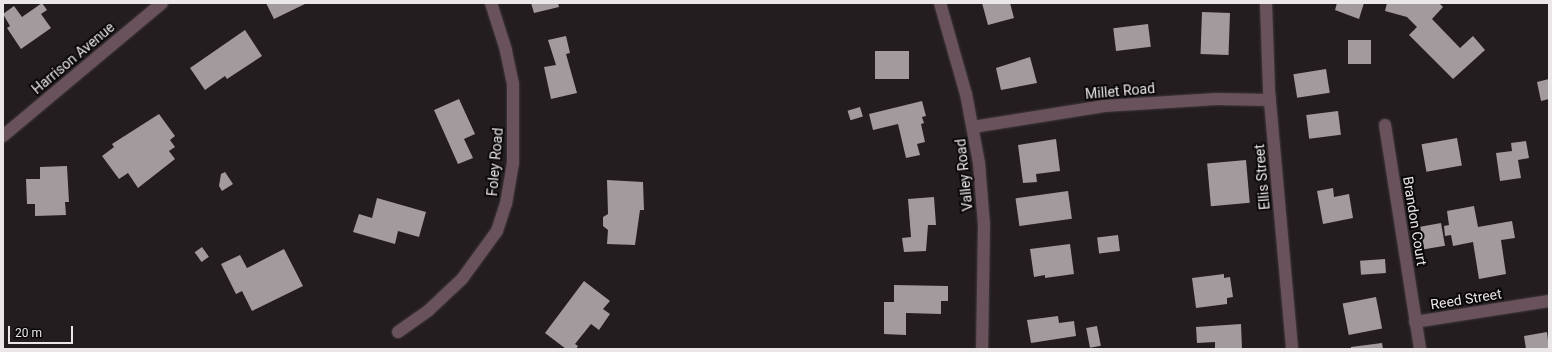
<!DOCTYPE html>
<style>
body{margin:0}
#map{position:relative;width:1552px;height:352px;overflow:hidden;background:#241d20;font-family:Roboto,sans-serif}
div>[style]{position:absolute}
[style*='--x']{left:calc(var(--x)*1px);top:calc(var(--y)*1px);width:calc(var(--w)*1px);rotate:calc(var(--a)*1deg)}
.building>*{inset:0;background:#a39a9e;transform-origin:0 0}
.roads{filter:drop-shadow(0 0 1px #40393c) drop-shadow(0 0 1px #40393c)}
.street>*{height:12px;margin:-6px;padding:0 6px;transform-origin:6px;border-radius:6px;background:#69525c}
span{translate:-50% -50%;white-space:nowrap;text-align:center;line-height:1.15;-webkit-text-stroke:4px #0b080a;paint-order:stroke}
.street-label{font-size:14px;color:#ebe6e8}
.frame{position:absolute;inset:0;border:4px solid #ebe6e8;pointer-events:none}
.scale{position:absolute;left:8px;top:326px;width:65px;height:18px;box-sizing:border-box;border:2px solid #ebe6e8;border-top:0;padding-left:5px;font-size:12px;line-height:14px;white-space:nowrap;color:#ebe6e8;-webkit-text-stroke:3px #0b080a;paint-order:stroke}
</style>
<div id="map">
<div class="building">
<div style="clip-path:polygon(42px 3px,47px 10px,41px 14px,51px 28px,21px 49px,7px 28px,10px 26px,3px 14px,14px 6px,22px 17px)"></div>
<div style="clip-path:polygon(266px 3px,307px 3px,274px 19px)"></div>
<div style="clip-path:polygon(531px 3px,558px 3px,559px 7px,534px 13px)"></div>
<div style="clip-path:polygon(982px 3px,1010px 3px,1014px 18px,988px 25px)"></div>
<div style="clip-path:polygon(1337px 3px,1364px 3px,1359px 19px,1335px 10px)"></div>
<div style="clip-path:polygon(1387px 3px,1439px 3px,1443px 7px,1432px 19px,1460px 48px,1473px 36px,1485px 50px,1453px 79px,1409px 35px,1417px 27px,1407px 17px,1385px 11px)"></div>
<div style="left:1202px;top:12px;width:28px;height:42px;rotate:2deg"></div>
<div style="left:1148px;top:24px;width:23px;height:35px;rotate:83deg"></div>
<div style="clip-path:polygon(245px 30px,262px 56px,227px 79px,225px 76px,205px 90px,190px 68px)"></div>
<div style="clip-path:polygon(566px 36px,570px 53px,566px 54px,577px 93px,551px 99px,544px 67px,556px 65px,548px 40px)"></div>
<div style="left:1348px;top:40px;width:23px;height:24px"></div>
<div style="left:875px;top:51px;width:34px;height:28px"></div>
<div style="clip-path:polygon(1030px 57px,1037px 83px,1001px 90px,996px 68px)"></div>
<div style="left:1326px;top:69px;width:24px;height:33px;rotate:81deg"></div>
<div style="clip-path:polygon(1549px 79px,1549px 99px,1541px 101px,1537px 82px)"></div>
<div style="clip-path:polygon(459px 99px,475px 134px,464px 139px,473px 158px,458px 164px,434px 110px)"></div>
<div style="clip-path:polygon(922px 101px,926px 116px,922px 117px,924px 123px,921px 124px,925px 142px,917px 144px,920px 155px,906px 158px,898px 124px,873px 130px,869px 114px)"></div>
<div style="left:860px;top:107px;width:10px;height:13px;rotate:73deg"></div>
<div style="left:1338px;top:111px;width:24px;height:32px;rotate:83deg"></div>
<div style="clip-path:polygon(159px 114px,175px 136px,170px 140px,175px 147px,169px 151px,175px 159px,138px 188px,128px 173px,119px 179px,102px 156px,114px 147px,112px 144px)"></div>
<div style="left:1457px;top:138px;width:28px;height:36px;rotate:80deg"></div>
<div style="clip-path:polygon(1056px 139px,1060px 171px,1036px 174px,1037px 182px,1023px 183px,1018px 145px)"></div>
<div style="clip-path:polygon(1526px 141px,1529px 158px,1518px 160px,1521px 178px,1500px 181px,1496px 153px,1512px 151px,1511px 143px)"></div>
<div style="left:1246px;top:160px;width:43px;height:39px;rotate:85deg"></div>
<div style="clip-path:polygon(67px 166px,69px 202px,65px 202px,66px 215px,35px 216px,35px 204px,27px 204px,26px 179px,40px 179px,40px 167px)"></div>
<div style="clip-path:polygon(225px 172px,233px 184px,222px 191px,219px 186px,221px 174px)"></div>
<div style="clip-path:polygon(607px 180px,643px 182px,644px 210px,640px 210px,635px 245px,607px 244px,608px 230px,603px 226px,603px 217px,608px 214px)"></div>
<div style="clip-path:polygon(1333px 188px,1334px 197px,1349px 194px,1353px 218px,1323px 224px,1317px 191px)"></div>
<div style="left:1068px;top:191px;width:28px;height:53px;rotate:82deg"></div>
<div style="clip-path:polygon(934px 197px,936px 225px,928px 225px,926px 251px,904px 252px,902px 238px,911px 237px,908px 199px)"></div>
<div style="clip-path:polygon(377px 198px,426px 212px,419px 237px,398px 231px,395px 244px,353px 232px,359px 214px,372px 218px)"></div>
<div style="clip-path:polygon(1474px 206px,1478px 227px,1512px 221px,1515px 238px,1501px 240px,1506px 274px,1479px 279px,1473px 242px,1453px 246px,1451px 235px,1445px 236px,1444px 226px,1449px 225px,1447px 211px)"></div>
<div style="left:1441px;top:223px;width:23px;height:21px;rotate:80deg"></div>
<div style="left:1118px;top:235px;width:16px;height:21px;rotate:83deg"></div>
<div style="clip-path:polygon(1070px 244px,1074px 274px,1045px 278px,1045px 275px,1034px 277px,1030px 249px)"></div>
<div style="left:202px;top:247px;width:12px;height:9px;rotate:55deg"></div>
<div style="clip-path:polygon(284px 249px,303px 286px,252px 311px,242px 291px,236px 294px,221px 264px,240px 255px,247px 268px)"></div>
<div style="left:1385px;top:259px;width:14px;height:25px;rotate:86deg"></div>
<div style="clip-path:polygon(1224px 274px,1224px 278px,1230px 277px,1233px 297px,1227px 298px,1227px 304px,1196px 308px,1192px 278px)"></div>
<div style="clip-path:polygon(584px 281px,610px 301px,603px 309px,610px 314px,599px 330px,591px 324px,575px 344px,578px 346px,576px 349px,566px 349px,545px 333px)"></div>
<div style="clip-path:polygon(894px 285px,948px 286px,948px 301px,941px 301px,941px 314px,906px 313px,906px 335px,884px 334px,884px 302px,894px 302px)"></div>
<div style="left:1376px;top:297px;width:32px;height:34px;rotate:79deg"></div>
<div style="clip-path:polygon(1058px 316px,1059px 323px,1074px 321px,1076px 336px,1031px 343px,1027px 320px)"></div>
<div style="clip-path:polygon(1241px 324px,1242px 349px,1215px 349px,1215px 342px,1197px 343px,1196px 327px)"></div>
<div style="left:1097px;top:326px;width:20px;height:11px;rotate:79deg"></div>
<div style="clip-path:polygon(1547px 332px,1549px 349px,1526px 349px,1524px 336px)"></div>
<div style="clip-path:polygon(1382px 343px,1383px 349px,1351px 349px,1351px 347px)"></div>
</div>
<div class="roads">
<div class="street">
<div style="--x:940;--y:3;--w:95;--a:74.1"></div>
<div style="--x:966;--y:94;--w:70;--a:79.3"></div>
<div style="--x:979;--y:163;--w:62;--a:85.4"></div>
<div style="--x:984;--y:225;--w:124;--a:90.9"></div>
<div style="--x:1266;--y:3;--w:87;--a:88"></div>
<div style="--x:1269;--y:90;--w:260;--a:84.9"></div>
<div style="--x:1385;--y:125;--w:227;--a:81.1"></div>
<div style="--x:973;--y:127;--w:133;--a:-9.1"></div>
<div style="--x:1104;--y:106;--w:113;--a:-3.5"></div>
<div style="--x:1217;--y:99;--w:53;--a:1.1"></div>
<div style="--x:3;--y:136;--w:207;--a:-39.9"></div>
<div style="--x:1415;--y:322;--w:136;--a:-8.9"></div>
<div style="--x:398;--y:332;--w:38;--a:-35"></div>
<div style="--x:429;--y:310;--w:45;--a:-43.2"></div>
<div style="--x:462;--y:279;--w:59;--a:-53.9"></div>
<div style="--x:497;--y:231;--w:28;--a:-72"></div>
<div style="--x:506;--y:204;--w:42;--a:-80.3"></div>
<div style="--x:513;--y:163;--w:79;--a:-90"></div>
<div style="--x:513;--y:84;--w:35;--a:-102"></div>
<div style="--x:506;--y:50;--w:49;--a:-107.7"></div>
</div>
</div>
<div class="street-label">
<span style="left:73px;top:58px;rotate:-40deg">Harrison Avenue</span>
<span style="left:1120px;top:91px;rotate:-5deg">Millet Road</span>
<span style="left:495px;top:162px;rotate:-85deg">Foley Road</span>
<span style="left:964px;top:175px;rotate:-96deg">Valley Road</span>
<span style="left:1262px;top:177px;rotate:-95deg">Ellis Street</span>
<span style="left:1415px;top:221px;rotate:81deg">Brandon Court</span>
<span style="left:1466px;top:299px;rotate:-9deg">Reed Street</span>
</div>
<div class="frame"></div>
<div class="scale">20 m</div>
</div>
